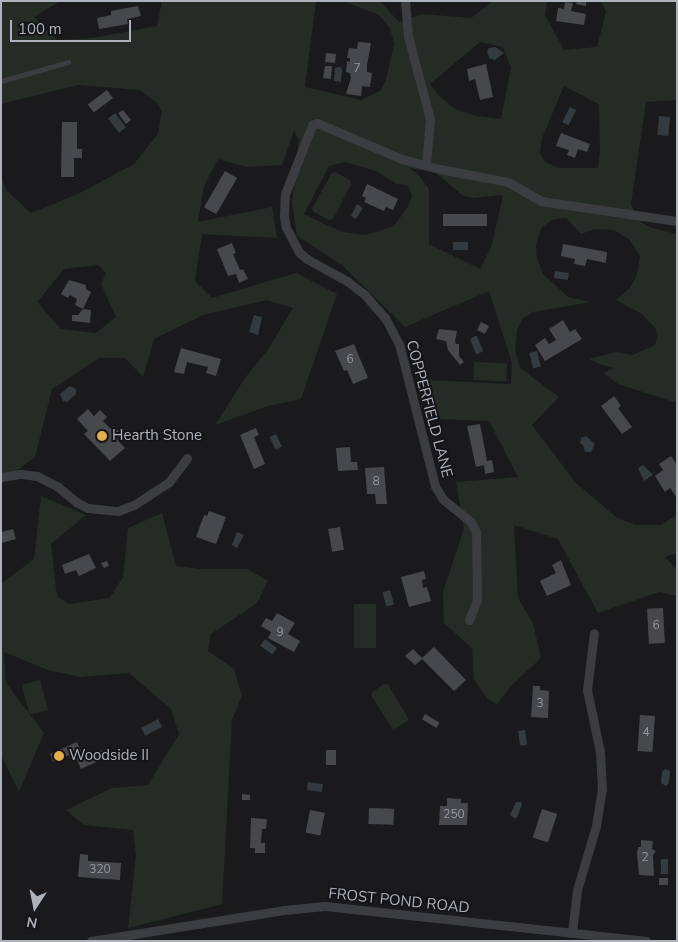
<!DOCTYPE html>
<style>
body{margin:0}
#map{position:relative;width:678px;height:942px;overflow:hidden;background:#1a1a1c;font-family:"Nunito Sans",sans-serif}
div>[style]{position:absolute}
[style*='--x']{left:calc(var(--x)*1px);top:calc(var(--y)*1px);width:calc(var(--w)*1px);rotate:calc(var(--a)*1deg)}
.green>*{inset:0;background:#252c25;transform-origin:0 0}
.water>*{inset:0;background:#333b41;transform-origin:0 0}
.building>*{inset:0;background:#47484c;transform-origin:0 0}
.service>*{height:4.5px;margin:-2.25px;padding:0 2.25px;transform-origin:2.25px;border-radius:2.25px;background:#3c3d41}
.minor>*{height:9px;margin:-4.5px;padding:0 4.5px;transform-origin:4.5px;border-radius:4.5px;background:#3c3d41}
.dots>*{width:14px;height:14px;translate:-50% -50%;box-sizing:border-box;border:2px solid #151517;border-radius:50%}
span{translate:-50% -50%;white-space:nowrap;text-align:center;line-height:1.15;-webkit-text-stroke:4px #151517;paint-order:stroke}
.number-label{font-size:12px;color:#94989f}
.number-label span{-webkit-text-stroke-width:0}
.street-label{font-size:15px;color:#aeb2bb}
.poi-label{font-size:15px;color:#aeb2bb}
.left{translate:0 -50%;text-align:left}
.frame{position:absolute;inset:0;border:2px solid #aeb2bb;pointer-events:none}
.north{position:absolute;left:10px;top:882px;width:50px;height:50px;-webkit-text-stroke:4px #151517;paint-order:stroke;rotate:191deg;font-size:14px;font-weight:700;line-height:20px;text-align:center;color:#aeb2bb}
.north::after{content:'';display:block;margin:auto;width:18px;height:22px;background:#aeb2bb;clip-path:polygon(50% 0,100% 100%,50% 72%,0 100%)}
.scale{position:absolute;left:10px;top:20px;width:121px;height:22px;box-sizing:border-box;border:2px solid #aeb2bb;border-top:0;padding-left:6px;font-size:15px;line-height:18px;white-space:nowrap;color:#aeb2bb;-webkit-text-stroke:4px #151517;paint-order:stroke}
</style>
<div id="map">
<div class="green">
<div style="clip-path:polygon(evenodd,1px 1px,60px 1px,34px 17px,57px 40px,92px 38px,157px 26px,162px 1px,316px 1px,305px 87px,361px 100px,380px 91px,386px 80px,394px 44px,390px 28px,379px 15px,343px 1px,380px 1px,399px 22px,422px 14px,471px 18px,493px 1px,547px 1px,545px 15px,564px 50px,597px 47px,606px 12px,601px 1px,677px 1px,677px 100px,646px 102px,631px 204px,639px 221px,652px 228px,677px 234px,677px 403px,618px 384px,603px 373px,614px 368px,602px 365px,589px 359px,616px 352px,633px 355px,655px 345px,657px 338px,656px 329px,642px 314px,616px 300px,630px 288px,637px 275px,640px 256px,630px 240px,614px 230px,595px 229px,581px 234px,566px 218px,554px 219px,542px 227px,536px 245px,537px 259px,543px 274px,568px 297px,591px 302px,533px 312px,522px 319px,517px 330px,515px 349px,520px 368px,559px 397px,532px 425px,575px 482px,617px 518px,636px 525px,661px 525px,677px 515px,677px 553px,665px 557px,677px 570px,677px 596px,659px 592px,598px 613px,558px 539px,514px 525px,518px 598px,533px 623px,541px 658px,511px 686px,497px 704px,488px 699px,474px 680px,472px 648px,444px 623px,443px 592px,464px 529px,456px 482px,518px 477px,489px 421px,435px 419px,419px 393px,427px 380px,511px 384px,512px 363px,489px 291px,405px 327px,342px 265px,297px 236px,292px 203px,299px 141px,294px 130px,282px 165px,247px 167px,218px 159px,204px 186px,198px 222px,272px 207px,277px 238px,202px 234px,195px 281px,212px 298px,296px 273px,337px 294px,301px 399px,268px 406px,215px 425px,245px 378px,269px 348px,293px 308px,267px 300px,203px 315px,154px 339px,143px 377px,125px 358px,99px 358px,52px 389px,35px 457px,1px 482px,1px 177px,7px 191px,31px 213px,78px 194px,134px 164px,158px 134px,162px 111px,156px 102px,140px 90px,78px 85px,1px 104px,1px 1px,480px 42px,503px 47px,511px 68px,501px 119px,476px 116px,455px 109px,438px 95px,430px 84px,480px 42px,1px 1px,564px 86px,599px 104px,600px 151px,598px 168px,558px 168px,545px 162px,540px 153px,542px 138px,564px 86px,1px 1px,345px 162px,376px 171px,397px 184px,407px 185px,410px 190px,412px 197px,407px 208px,394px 226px,366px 235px,342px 232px,304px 214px,329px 166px,345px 162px,1px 1px,409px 168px,435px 172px,462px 195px,473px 198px,503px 195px,492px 245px,480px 269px,429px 244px,429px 189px,418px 174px,409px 168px,1px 1px,98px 265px,106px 273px,101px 284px,116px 317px,96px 333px,61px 329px,37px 302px,64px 269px,98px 265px)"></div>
<div style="clip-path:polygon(335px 172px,350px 180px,351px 184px,333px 219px,329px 220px,314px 212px,312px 209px,331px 174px)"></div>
<div style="left:474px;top:362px;width:33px;height:18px;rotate:2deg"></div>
<div style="clip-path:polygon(41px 496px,86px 515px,51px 544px,56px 589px,58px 597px,69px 604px,110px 598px,123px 577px,128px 528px,162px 513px,176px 566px,200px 569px,247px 569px,268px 581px,257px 603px,211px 634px,208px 651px,234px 669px,242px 696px,232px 720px,222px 904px,128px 928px,136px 855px,133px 830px,84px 825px,66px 810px,112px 788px,148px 785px,179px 734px,171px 709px,129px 673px,80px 677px,48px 670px,4px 652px,6px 683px,44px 733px,19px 792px,1px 755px,1px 584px,34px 559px)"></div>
<div style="left:354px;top:604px;width:22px;height:44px"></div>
<div style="left:40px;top:680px;width:31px;height:19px;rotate:75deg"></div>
<div style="clip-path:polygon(384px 684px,388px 684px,408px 718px,408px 721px,394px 729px,392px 728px,371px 695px,372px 692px)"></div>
</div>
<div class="water">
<div style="clip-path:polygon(495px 47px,504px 53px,495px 60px,489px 58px,487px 51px,489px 48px)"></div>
<div style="clip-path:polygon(340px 67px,342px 69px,341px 82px,334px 81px,335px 68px)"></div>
<div style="left:570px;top:107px;width:7px;height:17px;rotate:27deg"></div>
<div style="left:115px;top:113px;width:18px;height:9px;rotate:52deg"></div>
<div style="left:659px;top:116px;width:11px;height:19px;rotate:5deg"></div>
<div style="clip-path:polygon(357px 204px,363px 208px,356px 219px,351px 216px)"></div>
<div style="left:453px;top:242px;width:15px;height:8px"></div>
<div style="left:555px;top:271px;width:14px;height:7px;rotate:8deg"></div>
<div style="clip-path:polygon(254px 315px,262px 317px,258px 335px,249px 332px)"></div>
<div style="clip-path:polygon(475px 336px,477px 336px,483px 351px,478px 354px,476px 354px,470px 339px)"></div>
<div style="left:537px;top:351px;width:16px;height:8px;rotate:76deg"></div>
<div style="clip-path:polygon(70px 386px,76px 389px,76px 394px,67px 402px,63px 401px,60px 394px)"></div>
<div style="left:276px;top:434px;width:14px;height:7px;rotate:65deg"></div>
<div style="clip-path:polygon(586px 436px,595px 444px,591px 452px,585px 452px,583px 445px,580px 443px,581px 438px)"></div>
<div style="clip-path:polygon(643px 465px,653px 475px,644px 481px,638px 468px)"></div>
<div style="clip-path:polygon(237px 532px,244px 535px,237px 548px,232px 545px)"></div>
<div style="left:390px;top:590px;width:15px;height:8px;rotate:74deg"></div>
<div style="left:265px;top:639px;width:15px;height:8px;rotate:37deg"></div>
<div style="left:158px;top:719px;width:9px;height:19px;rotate:63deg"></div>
<div style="left:525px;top:730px;width:15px;height:7px;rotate:82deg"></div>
<div style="clip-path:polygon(665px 769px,670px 771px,669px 783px,666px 786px,661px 783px,662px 772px)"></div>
<div style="left:308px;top:782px;width:15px;height:8px;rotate:8deg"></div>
<div style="clip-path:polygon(516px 802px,521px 802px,522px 804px,517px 818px,514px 818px,510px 815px)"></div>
<div style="left:661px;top:859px;width:7px;height:15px"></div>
</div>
<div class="building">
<div style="clip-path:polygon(577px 1px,586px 1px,586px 6px,576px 4px)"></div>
<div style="clip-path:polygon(565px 2px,573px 3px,571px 11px,586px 14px,584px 25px,556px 21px,558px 8px,564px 9px)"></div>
<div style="clip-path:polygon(138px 6px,141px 16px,127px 19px,128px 24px,99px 29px,97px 18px,111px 15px,111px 11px)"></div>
<div style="clip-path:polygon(358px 42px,371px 43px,367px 65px,367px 72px,372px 73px,370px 87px,362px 86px,361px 96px,346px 94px,351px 78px,350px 73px,346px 72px,347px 61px,350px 62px,350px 58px,347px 58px,349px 48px,357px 49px)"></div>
<div style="left:326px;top:53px;width:10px;height:9px;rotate:6deg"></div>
<div style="clip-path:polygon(486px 64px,493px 97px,480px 100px,475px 79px,469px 81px,467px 69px)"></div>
<div style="clip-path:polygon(325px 66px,332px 66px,331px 79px,323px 78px)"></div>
<div style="left:107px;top:90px;width:10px;height:24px;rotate:53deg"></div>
<div style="clip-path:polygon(123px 110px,131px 120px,126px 124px,118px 113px)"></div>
<div style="clip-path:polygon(62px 122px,77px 122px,77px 149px,82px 149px,82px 158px,74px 158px,74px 177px,61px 177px)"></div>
<div style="clip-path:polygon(561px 133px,590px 144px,587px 152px,578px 149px,575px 158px,567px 155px,569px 150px,556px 146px)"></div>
<div style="left:225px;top:171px;width:14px;height:42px;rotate:30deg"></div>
<div style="clip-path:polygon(367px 184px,398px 199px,393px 210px,386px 207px,384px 211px,364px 202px,366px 198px,362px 196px)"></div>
<div style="left:443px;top:214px;width:44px;height:12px"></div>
<div style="clip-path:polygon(232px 243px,236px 253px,233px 254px,240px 270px,243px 269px,248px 279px,239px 283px,236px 274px,228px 276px,217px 249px)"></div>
<div style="clip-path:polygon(563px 244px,607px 252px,606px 263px,587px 259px,585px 266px,574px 264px,575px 259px,561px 256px)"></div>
<div style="clip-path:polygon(69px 280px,86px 285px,86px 289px,91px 292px,83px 309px,91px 310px,90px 323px,72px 321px,72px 315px,78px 315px,83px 309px,75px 305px,77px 299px,70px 295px,68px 298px,61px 294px)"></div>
<div style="clip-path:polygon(563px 320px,570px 332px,575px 329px,582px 339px,545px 361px,535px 345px,545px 338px,549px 344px,556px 340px,549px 329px)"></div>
<div style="left:481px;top:322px;width:9px;height:9px;rotate:27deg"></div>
<div style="clip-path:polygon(439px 329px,457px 331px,455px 341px,456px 344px,459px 344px,459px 356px,464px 362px,460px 365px,448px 350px,446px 341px,436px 339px)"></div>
<div style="clip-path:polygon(354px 344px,368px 378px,353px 384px,347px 370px,344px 371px,335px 351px)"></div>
<div style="clip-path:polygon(181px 348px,221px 359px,216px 376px,206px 373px,208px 367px,187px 362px,184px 374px,174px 372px)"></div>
<div style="clip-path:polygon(614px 396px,621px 406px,618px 408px,632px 427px,622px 434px,601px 406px)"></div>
<div style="clip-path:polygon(88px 409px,94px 416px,100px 410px,107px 417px,103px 421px,111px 429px,114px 426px,120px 433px,116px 438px,125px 448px,110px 461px,84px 434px,88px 431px,77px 419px)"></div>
<div style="clip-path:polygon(480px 424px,487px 461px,492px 460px,494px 472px,485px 474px,484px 465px,476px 467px,467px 426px)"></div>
<div style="clip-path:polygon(256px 428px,259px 435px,254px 437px,265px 464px,254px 469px,240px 435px)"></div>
<div style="clip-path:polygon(350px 447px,351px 462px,357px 462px,358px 470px,338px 471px,336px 448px)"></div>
<div style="clip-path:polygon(671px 456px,677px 465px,677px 498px,670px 488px,665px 492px,655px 476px,663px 470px,659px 464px)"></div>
<div style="clip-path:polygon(384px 467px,387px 504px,376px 504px,375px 494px,367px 494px,365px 468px)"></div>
<div style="clip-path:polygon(209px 511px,226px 517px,216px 544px,196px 537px,204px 515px,207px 516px)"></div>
<div style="left:340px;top:527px;width:23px;height:12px;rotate:80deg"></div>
<div style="clip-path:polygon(13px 529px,16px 539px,1px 543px,1px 532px)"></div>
<div style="clip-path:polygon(89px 554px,96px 568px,79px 576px,76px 570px,65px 574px,62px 565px)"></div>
<div style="clip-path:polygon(561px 560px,571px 585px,547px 596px,540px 581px,556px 573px,552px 565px)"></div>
<div style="clip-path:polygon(107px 561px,109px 566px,104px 568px,101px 563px)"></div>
<div style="clip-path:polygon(424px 571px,426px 579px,422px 580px,423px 588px,427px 587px,431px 601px,409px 607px,401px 577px)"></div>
<div style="left:663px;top:608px;width:35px;height:16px;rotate:87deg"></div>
<div style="clip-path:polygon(277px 613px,295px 623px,288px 634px,300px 641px,294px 652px,268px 638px,271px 632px,261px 626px,266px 618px,272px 621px)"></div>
<div style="clip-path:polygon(434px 647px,466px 680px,454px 691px,422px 659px,415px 665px,405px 656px,413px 649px,422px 658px)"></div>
<div style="clip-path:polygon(533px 686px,540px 686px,540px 690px,549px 691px,548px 718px,531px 717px)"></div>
<div style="left:425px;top:714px;width:17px;height:6px;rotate:31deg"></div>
<div style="left:640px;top:715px;width:15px;height:36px;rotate:4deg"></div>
<div style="clip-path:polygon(77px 742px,84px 758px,102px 750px,105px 758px,81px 769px,74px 753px,53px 762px,50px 754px)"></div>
<div style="left:326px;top:750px;width:10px;height:15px"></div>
<div style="clip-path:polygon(242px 794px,250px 795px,250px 800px,242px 800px)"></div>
<div style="clip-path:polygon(447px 798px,461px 799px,461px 803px,468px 803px,467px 825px,439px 825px,440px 806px,447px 806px)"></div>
<div style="left:369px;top:808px;width:25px;height:16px;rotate:2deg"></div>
<div style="left:542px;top:809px;width:16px;height:30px;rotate:18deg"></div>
<div style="left:310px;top:810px;width:15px;height:23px;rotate:11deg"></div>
<div style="clip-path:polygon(251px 818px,267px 819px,266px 829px,262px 829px,261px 843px,265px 843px,265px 853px,255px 853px,255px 848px,250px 848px)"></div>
<div style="clip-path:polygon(641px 840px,653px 841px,652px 849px,656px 851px,653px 855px,654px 876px,639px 875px,637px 853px,638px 847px,641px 847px)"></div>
<div style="clip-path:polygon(80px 854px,88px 855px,88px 861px,121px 863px,120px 880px,78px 877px)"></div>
<div style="left:659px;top:878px;width:9px;height:7px"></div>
</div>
<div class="service">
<div style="--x:1;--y:81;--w:70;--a:-15.8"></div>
</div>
<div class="minor">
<div style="--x:405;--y:1;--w:35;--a:85"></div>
<div style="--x:408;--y:36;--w:86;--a:75.2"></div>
<div style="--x:430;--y:119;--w:46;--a:95"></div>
<div style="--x:1;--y:477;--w:20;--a:-9"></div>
<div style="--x:21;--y:474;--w:16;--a:7"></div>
<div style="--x:37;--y:476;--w:22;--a:27"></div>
<div style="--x:57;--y:486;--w:25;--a:40"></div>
<div style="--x:76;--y:502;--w:13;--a:27"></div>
<div style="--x:88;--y:508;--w:30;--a:6"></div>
<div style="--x:118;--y:511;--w:17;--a:-21"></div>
<div style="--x:134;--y:505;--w:42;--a:-33.3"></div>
<div style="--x:169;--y:482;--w:30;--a:-53"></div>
<div style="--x:469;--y:620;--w:22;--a:-68"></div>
<div style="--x:477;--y:600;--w:68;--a:-90.8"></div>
<div style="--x:476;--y:532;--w:11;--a:-117"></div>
<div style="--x:471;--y:522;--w:36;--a:-141"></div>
<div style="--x:443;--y:499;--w:15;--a:-122"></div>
<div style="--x:435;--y:486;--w:146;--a:-104.2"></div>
<div style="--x:399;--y:344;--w:30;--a:-118"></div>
<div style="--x:385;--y:318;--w:32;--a:-131"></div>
<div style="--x:364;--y:294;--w:21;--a:-143"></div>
<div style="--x:347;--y:281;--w:46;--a:-151.2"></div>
<div style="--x:307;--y:259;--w:11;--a:-139"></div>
<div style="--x:299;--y:252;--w:27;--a:-118"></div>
<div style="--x:286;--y:228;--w:11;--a:-100"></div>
<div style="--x:284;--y:217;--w:23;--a:-88"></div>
<div style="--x:285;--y:194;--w:74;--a:-68.6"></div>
<div style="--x:312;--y:125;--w:5;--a:-22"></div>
<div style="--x:317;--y:123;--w:92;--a:23"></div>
<div style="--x:402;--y:159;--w:39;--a:15"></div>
<div style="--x:440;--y:169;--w:69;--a:10.8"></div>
<div style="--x:508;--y:182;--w:38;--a:30"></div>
<div style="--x:541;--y:201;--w:137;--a:8.4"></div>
<div style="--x:572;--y:933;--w:43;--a:-83.4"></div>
<div style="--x:577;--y:890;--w:67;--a:-73.5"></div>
<div style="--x:596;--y:826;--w:36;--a:-81"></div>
<div style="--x:602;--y:790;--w:38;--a:-93"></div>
<div style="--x:600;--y:752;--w:63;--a:-101.8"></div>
<div style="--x:587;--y:690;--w:57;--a:-83"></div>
<div style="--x:91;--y:941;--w:195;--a:-9.1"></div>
<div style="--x:284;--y:910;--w:41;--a:-5.6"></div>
<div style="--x:325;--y:906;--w:323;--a:6.2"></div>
</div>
<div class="dots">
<div style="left:102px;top:436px;background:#e2af4c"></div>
<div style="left:59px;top:756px;background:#e2af4c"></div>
</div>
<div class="number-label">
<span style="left:357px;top:69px">7</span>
<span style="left:350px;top:360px">6</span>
<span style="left:376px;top:482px">8</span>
<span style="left:656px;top:626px">6</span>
<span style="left:280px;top:633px">9</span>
<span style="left:540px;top:704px">3</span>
<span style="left:646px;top:733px">4</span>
<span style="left:454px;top:815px">250</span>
<span style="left:645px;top:858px">2</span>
<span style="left:100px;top:870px">320</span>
</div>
<div class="street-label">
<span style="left:429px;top:409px;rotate:75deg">COPPERFIELD LANE</span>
<span style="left:399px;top:901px;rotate:6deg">FROST POND ROAD</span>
</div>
<div class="poi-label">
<span class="left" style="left:112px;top:436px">Hearth Stone</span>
<span class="left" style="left:69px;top:756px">Woodside II</span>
</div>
<div class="frame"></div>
<div class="north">N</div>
<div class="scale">100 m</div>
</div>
